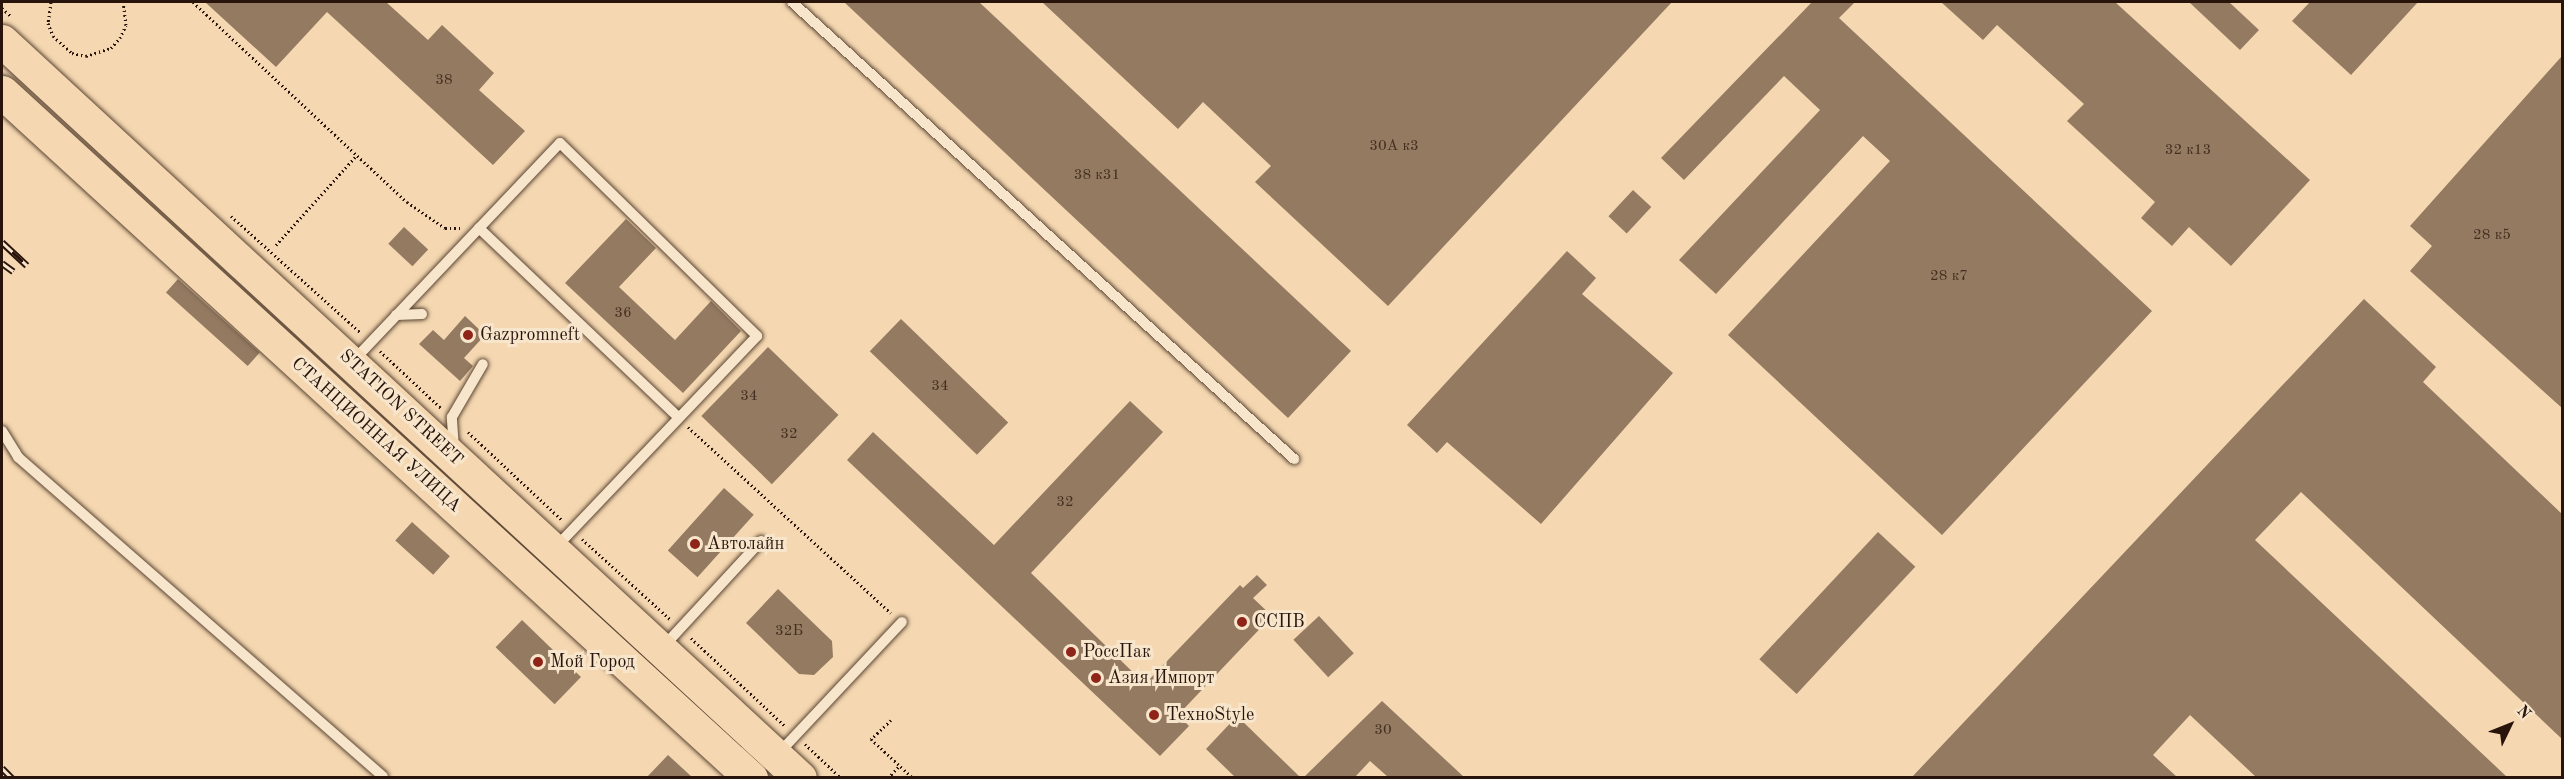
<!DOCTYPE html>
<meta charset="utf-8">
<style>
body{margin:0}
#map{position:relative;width:2564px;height:779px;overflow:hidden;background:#f5d8b1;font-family:"Old Standard TT",serif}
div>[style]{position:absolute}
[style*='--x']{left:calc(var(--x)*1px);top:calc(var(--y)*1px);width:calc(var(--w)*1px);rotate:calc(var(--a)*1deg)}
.building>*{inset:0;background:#937a61;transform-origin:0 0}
.path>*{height:3px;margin-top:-1.5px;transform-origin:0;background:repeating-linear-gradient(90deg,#28140b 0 1.5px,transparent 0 4.5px)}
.roads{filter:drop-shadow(0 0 2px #5b4534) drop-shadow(0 0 2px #5b4534)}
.lane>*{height:10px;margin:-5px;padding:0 5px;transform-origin:5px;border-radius:5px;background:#f8e6cc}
.primary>*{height:33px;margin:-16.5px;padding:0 16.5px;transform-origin:16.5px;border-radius:16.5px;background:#f5d8b1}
.rail>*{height:7px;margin-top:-3.5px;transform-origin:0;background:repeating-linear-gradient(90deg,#f8e6cc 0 14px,#28140b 0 28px);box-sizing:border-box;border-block:2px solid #28140b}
.dots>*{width:16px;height:16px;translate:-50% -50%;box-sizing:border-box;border:3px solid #f8e6cc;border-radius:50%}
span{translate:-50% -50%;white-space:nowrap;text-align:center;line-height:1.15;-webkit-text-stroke:6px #f8e6cc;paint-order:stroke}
.number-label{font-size:15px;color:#432e20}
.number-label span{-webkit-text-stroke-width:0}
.poi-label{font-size:18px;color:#28140b}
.left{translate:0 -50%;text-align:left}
.street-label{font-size:18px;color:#28140b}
.frame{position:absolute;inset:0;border:3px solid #28140b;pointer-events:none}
.north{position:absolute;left:2480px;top:695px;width:60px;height:60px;-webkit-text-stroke:4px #f8e6cc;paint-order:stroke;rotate:47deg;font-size:16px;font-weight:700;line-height:24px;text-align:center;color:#28140b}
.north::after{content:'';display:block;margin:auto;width:21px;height:27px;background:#28140b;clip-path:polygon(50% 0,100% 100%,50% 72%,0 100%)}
</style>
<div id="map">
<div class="building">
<div style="clip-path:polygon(205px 2px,386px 2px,428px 40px,442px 25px,494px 73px,479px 90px,525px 131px,493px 165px,327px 12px,276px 67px)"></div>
<div style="clip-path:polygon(844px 2px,979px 2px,1351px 351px,1288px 418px)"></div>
<div style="clip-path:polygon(1042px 2px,1672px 2px,1388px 306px,1255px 182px,1271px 166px,1203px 102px,1178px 129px)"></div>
<div style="clip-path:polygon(1812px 2px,1855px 2px,1839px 18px,2152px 311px,1942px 535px,1728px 335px,1890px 161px,1863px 136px,1716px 294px,1679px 260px,1820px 110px,1784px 76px,1684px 180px,1661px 158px)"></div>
<div style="clip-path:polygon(1941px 2px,2115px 2px,2310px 180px,2231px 266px,2189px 227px,2172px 246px,2141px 218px,2155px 202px,2067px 121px,2084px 104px,1997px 25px,1983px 40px)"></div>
<div style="clip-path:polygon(2189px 2px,2229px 2px,2259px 30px,2240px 50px)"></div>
<div style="clip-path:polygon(2310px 2px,2418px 2px,2351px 75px,2292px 21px)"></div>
<div style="clip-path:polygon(2562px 56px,2562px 408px,2410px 271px,2432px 246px,2410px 226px)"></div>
<div style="left:1633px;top:190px;width:25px;height:36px;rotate:43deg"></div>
<div style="clip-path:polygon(626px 219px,656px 248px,619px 287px,675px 340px,711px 301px,741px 331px,683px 393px,565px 283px)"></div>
<div style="left:404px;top:227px;width:33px;height:23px;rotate:43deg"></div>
<div style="clip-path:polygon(1567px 251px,1596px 278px,1582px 294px,1673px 373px,1541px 524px,1447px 442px,1437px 453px,1407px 425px)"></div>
<div style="left:178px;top:279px;width:110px;height:18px;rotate:42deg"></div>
<div style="clip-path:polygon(2364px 299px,2436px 367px,2423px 382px,2562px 514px,2562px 739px,2301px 492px,2255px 540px,2507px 777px,2256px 777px,2190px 715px,2153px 755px,2177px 777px,1912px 777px)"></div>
<div style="clip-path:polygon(465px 316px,485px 335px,464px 358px,473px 366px,460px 381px,419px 344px,433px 330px,444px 340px)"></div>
<div style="left:901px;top:319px;width:149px;height:45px;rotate:44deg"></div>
<div style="left:768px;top:347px;width:98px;height:96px;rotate:44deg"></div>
<div style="clip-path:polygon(1130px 401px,1163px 432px,1031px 573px,1145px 684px,1240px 585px,1243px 588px,1257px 575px,1267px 585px,1253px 598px,1272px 616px,1178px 715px,1189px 726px,1160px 756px,847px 460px,873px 432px,994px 545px)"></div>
<div style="left:724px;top:488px;width:40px;height:84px;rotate:42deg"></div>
<div style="left:412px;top:522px;width:51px;height:25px;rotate:42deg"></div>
<div style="left:1878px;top:532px;width:51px;height:174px;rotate:43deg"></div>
<div style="clip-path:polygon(778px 589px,832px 641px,833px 657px,814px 675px,799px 674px,746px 623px)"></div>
<div style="left:1319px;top:616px;width:51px;height:35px;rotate:47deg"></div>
<div style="left:522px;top:620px;width:82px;height:38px;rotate:44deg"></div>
<div style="clip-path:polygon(1382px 701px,1464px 777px,1388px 777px,1370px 761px,1355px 777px,1304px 777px)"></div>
<div style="clip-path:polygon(1237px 716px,1300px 777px,1235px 777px,1206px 749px)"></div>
<div style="clip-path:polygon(668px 755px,692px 777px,647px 777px)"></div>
</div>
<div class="path">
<div style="--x:51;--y:2;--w:21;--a:98"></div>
<div style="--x:48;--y:23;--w:14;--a:69"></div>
<div style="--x:53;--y:36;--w:25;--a:42"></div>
<div style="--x:72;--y:53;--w:14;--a:12"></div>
<div style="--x:86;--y:56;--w:26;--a:-18"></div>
<div style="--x:111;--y:48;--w:13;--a:-48"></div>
<div style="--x:120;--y:38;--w:14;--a:-65"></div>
<div style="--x:126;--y:25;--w:23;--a:-97"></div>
<div style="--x:193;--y:2;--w:293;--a:43.1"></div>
<div style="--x:407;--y:202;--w:46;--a:34.4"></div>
<div style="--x:445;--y:228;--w:16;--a:0"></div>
<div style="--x:2;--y:8;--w:12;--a:42"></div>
<div style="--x:231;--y:216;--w:173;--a:42"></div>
<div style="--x:276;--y:245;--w:121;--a:-48"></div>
<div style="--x:380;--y:351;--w:83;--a:43.1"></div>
<div style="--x:688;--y:427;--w:275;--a:42.5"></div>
<div style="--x:468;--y:432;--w:129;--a:43.1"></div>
<div style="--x:582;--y:539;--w:119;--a:42.3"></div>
<div style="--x:691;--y:638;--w:129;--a:43.1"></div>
<div style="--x:891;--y:720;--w:28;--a:136"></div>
<div style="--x:871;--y:739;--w:57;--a:42.9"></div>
<div style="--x:805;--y:744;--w:50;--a:43.4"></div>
<div style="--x:888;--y:778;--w:16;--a:-47"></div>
</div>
<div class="roads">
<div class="lane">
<div style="--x:792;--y:2;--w:679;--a:42.31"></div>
<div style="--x:479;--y:228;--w:274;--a:43.5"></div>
<div style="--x:396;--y:315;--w:26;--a:-2"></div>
<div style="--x:354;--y:360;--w:299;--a:-46.5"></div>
<div style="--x:560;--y:143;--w:276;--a:44.4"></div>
<div style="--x:757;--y:336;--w:291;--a:133.6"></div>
<div style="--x:2;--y:431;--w:31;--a:58"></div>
<div style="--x:18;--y:457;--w:485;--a:41.2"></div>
<div style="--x:454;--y:449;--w:32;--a:-94"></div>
<div style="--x:452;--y:417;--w:61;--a:-59.7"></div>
<div style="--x:664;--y:646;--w:143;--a:-47.3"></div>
<div style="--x:778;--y:754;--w:181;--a:-46.8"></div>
</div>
<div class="primary">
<div style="--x:2;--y:41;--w:1086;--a:42.72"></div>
<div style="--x:2;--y:92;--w:1016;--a:42.49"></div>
</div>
</div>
<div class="rail">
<div style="--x:2;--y:242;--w:34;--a:43"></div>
<div style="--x:2;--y:263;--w:14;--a:36"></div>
<div style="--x:2;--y:768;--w:14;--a:45"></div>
</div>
<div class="dots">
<div style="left:468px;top:335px;background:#8f2418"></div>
<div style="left:695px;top:544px;background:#8f2418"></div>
<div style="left:1242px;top:622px;background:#8f2418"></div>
<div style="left:1071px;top:652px;background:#8f2418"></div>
<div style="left:538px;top:662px;background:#8f2418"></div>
<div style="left:1096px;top:678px;background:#8f2418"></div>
<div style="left:1154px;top:715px;background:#8f2418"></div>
</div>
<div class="number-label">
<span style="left:444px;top:81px">38</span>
<span style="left:1394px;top:147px">30А к3</span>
<span style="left:2188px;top:151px">32 к13</span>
<span style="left:1097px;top:176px">38 к31</span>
<span style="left:2492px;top:236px">28 к5</span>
<span style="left:1949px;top:277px">28 к7</span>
<span style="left:623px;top:314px">36</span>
<span style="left:940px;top:387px">34</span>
<span style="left:749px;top:397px">34</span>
<span style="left:789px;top:435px">32</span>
<span style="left:1065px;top:503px">32</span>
<span style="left:789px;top:632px">32Б</span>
<span style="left:1383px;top:731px">30</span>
</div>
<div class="poi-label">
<span class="left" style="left:480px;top:335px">Gazpromneft</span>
<span class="left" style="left:707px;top:544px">Автолайн</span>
<span class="left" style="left:1254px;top:622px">ССПВ</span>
<span class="left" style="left:1083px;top:652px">РоссПак</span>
<span class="left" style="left:550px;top:662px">Мой Город</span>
<span class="left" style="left:1108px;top:678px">Азия Импорт</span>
<span class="left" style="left:1166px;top:715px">ТехноStyle</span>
</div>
<div class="street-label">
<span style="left:401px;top:408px;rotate:43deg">STATION STREET</span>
<span style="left:376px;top:435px;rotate:42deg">СТАНЦИОННАЯ УЛИЦА</span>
</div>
<div class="frame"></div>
<div class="north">N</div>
</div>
